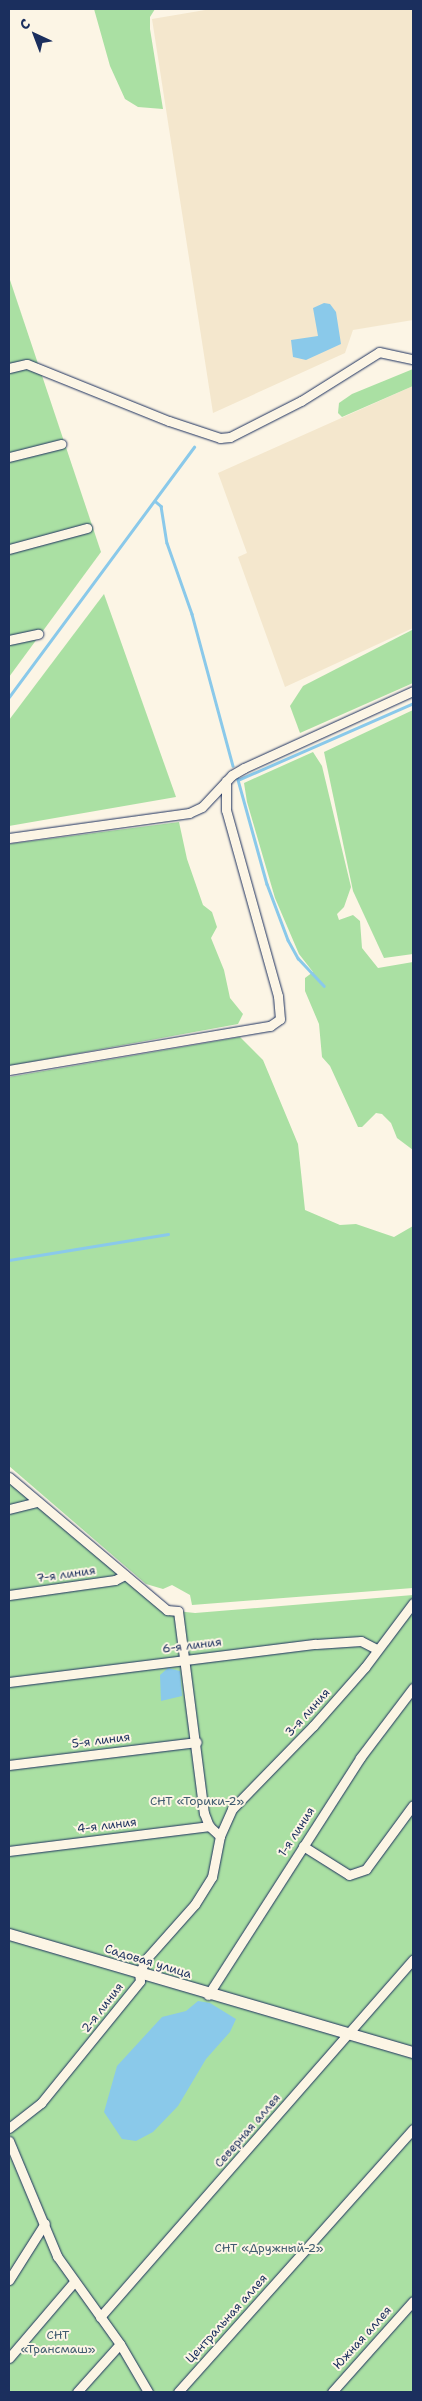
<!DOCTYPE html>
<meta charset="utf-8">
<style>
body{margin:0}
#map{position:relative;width:422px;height:2401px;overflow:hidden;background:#fcf5e5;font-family:"Shantell Sans",sans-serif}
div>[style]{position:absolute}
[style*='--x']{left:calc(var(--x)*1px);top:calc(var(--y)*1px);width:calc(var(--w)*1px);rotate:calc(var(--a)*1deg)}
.built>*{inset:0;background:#f4e7cd}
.green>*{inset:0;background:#aae0a3}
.water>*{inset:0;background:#8ac9ea}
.stream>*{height:2.5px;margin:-1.25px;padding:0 1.25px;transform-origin:1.25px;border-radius:1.25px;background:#8ac9ea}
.roads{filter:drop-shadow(0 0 1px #1b2f5e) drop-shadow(0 0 1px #1b2f5e)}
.street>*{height:9px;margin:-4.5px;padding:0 4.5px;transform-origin:4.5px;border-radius:4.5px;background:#fcf5e5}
.secondary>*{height:11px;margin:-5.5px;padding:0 5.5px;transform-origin:5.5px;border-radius:5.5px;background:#fcf5e5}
span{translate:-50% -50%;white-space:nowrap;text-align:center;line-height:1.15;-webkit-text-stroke:4px #fcf5e5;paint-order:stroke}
.street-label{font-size:12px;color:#1b2f5e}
.park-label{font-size:12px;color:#3f5b6f}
.frame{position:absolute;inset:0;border:10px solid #1b2f5e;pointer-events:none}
.north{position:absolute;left:10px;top:10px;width:50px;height:50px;-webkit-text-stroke:4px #fcf5e5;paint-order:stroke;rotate:317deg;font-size:14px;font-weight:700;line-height:20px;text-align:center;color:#1b2f5e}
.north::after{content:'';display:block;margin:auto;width:18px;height:22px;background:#1b2f5e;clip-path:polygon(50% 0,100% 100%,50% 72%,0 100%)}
</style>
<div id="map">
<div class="built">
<div style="clip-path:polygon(211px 9px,413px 9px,413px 320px,353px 330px,345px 353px,213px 413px,152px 19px)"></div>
<div style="clip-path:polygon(413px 386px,413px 628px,285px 687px,238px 557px,247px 553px,218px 473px)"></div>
</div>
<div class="green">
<div style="clip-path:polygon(94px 9px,155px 9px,150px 17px,150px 29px,163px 109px,138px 107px,125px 99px,110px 66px)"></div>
<div style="clip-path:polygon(9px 277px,101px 552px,9px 677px)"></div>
<div style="clip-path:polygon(413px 369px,413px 386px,342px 417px,338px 413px,339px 403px,352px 394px)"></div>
<div style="clip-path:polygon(104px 594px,176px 797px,9px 826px,9px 720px)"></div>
<div style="clip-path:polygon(412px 630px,413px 683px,300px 733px,290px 706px,303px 686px)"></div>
<div style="clip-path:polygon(413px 710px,413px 954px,384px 958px,353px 891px,324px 752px)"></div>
<div style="clip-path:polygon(313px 752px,322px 766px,351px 887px,344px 907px,337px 914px,339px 920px,353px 915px,360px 921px,362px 948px,378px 968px,413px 962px,413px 1150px,397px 1138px,391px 1123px,382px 1114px,376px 1113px,362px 1127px,358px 1127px,330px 1066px,322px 1057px,319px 1024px,305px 991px,305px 978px,313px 972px,299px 954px,275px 898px,247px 802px,244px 783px)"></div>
<div style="clip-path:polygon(179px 822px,187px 859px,203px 905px,212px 912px,217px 927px,211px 938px,224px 970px,230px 998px,243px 1014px,238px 1024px,9px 1066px,9px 844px)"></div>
<div style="clip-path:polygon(240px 1037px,263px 1060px,298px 1144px,305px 1210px,340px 1225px,356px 1224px,394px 1237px,413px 1226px,413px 1588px,192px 1605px,190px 1595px,172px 1585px,163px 1589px,146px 1584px,9px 1466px,9px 1077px)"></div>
<div style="clip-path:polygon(9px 1477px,167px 1610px,195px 1613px,413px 1595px,413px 2392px,9px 2392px)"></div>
</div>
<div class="water">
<div style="clip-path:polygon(324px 303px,330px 304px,336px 312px,341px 344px,306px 360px,293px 357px,291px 340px,318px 336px,313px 308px)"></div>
<div style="clip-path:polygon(168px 1668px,180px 1671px,182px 1696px,161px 1701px,160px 1675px)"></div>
<div style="clip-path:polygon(198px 2001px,210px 2003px,236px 2019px,230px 2032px,206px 2059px,178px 2106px,153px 2132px,136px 2141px,122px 2139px,104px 2112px,117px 2066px,162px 2017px,186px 2011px)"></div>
</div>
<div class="stream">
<div style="--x:155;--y:501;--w:8;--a:40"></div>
<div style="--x:161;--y:506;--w:37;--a:81"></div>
<div style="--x:167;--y:543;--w:75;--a:70.6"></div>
<div style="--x:192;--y:614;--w:157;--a:74.9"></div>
<div style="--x:9;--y:697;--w:311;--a:-53.5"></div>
<div style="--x:237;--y:776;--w:112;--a:74.5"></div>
<div style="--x:267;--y:884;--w:60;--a:69.4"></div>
<div style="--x:288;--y:940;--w:21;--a:61"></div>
<div style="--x:298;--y:958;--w:38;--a:47"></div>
<div style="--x:238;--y:780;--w:191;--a:-23.7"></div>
<div style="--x:9;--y:1260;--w:161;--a:-9.3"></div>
</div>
<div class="roads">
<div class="street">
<div style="--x:9;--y:368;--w:18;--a:-13"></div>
<div style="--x:27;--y:364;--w:153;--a:21.9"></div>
<div style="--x:169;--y:421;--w:54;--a:18.4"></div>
<div style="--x:220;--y:438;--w:10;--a:-6"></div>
<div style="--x:230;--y:437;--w:80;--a:-26.9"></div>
<div style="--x:301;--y:401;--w:92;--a:-32.1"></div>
<div style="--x:379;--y:352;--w:35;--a:12"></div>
<div style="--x:9;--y:457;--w:54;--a:-14"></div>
<div style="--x:9;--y:549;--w:81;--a:-15.1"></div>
<div style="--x:9;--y:640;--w:30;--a:-12"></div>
<div style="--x:9;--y:838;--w:182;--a:-7.9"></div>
<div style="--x:189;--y:813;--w:14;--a:-25"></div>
<div style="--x:202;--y:807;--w:44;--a:-46.8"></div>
<div style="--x:232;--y:775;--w:14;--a:-30"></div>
<div style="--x:244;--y:768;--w:186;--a:-24.5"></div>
<div style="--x:9;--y:1070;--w:265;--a:-9.6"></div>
<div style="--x:270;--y:1026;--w:12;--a:-35"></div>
<div style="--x:280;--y:1019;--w:23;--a:-95"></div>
<div style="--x:278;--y:996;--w:193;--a:-105.6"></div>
<div style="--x:226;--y:810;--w:29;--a:-90"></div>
<div style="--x:9;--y:1477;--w:207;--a:40.1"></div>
<div style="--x:167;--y:1610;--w:11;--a:5"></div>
<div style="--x:178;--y:1611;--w:204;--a:82.7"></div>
<div style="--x:204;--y:1813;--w:14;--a:69"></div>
<div style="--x:209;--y:1826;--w:15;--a:42"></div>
<div style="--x:9;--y:1509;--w:30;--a:-14"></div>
<div style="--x:9;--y:1595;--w:107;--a:-8.1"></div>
<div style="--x:115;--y:1580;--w:11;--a:-27"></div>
<div style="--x:9;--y:1682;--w:309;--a:-7.1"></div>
<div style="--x:316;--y:1644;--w:45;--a:-3.8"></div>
<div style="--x:361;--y:1641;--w:18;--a:27"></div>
<div style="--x:9;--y:1765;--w:189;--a:-7"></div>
<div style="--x:303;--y:1846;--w:54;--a:32.2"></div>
<div style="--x:349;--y:1875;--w:18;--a:-19"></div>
<div style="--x:366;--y:1869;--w:79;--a:-53.7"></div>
<div style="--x:9;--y:1851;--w:202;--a:-7.1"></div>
<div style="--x:208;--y:1995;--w:282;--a:-57.3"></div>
<div style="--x:360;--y:1758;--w:88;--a:-52.9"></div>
<div style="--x:9;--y:2128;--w:41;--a:-38"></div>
<div style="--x:41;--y:2103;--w:157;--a:-50.9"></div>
<div style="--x:140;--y:1981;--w:8;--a:-97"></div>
<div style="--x:139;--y:1973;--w:17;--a:-62"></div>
<div style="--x:147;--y:1958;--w:72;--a:-48.4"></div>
<div style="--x:195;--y:1904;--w:32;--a:-58"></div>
<div style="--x:212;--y:1877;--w:42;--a:-79"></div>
<div style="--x:220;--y:1836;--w:30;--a:-66"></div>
<div style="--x:232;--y:1809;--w:116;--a:-45.7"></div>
<div style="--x:313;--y:1726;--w:79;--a:-48.6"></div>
<div style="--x:365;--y:1667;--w:80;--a:-53.1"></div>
<div style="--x:9;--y:2141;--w:125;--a:67.3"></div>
<div style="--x:57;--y:2256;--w:108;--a:54.4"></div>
<div style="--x:120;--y:2344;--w:56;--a:59.7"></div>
<div style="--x:9;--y:2280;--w:67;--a:-57.7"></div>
<div style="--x:100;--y:2317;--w:475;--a:-48.8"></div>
<div style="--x:9;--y:2358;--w:100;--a:-49.5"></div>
<div style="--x:77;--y:2392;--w:64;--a:-48.1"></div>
<div style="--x:178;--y:2392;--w:353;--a:-48.2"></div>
<div style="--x:332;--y:2392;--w:122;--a:-48.3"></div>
</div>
<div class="secondary">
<div style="--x:9;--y:1934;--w:421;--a:16.3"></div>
</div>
</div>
<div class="street-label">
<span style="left:66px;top:1575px;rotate:-8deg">7-я линия</span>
<span style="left:192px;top:1646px;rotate:-7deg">6-я линия</span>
<span style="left:308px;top:1713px;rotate:-48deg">3-я линия</span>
<span style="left:101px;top:1741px;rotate:-7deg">5-я линия</span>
<span style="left:107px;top:1826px;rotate:-7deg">4-я линия</span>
<span style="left:297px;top:1832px;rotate:-57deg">1-я линия</span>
<span style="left:148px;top:1962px;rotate:17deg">Садовая улица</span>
<span style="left:103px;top:2008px;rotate:-52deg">2-я линия</span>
<span style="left:248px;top:2131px;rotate:-49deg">Северная аллея</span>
<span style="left:227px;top:2319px;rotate:-48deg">Центральная аллея</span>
<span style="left:363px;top:2338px;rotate:-48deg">Южная аллея</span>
</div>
<div class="park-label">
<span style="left:197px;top:1802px">СНТ «Торики-2»</span>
<span style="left:269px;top:2249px">СНТ «Дружный-2»</span>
<span style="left:58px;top:2343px">СНТ<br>«Трансмаш»</span>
</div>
<div class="frame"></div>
<div class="north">С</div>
</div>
